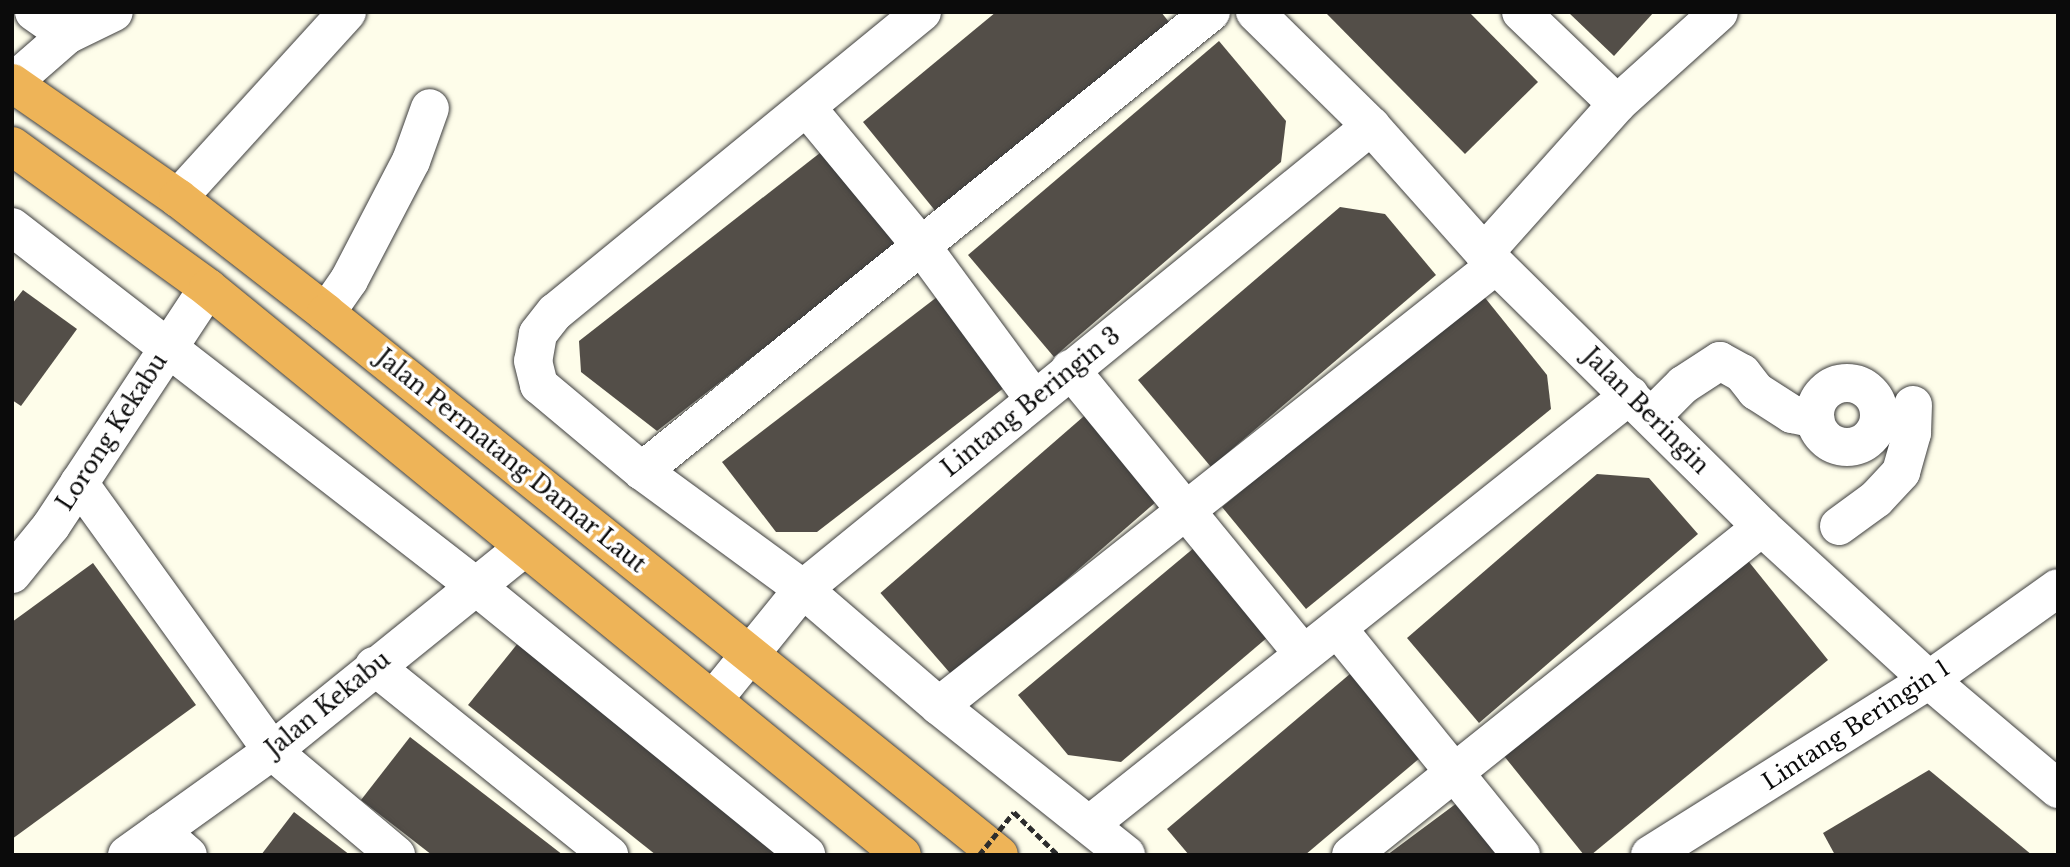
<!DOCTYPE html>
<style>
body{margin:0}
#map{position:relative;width:2070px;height:867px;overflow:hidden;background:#fefdea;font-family:"Libre Baskerville",serif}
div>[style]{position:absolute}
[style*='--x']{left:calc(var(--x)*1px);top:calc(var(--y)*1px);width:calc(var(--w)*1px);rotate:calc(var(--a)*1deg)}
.building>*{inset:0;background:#534e48;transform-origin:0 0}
.roads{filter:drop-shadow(0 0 2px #3e3e3e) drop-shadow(0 0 2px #3e3e3e)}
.minor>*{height:38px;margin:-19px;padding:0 19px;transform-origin:19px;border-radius:19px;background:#fff}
.minor>.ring{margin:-19px;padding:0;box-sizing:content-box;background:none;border:38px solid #fff;border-radius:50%}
.highway>*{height:38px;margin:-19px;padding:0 19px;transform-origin:19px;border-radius:19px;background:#eeb458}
.path-bridge>*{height:4.5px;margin-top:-2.25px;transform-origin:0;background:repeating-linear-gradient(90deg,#2d2d2d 0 7px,transparent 0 10.5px)}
span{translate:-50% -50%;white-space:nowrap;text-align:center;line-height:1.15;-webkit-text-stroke:7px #fff;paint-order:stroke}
.street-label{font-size:23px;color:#0b0b0b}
.frame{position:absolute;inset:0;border:14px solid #0b0b0b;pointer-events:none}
</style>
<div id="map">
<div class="building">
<div style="clip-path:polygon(996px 12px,1161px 12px,1169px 22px,937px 213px,863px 122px)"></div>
<div style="clip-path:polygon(1325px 12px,1469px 12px,1538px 82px,1465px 154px)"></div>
<div style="clip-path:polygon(1568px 12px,1654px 12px,1614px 56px)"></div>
<div style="clip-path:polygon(1219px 41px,1286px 121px,1281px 162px,1054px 357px,968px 255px)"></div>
<div style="clip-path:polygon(825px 149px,898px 244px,657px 431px,581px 372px,579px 341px)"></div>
<div style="clip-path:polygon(1340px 207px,1385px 214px,1436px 275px,1211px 467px,1138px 380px)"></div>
<div style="clip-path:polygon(23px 290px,77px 329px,21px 406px,12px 400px,12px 304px)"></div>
<div style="clip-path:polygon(1482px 294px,1547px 375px,1551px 409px,1306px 609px,1222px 507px)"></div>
<div style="clip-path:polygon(937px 297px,1005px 387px,817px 532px,776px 532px,722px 462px)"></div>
<div style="left:1091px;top:410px;width:112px;height:279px;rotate:49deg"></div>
<div style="clip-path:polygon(1597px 474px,1649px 478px,1698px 534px,1479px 723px,1407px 638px)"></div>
<div style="clip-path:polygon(1201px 542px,1275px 631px,1121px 762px,1068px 755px,1018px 695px)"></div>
<div style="clip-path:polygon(1741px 552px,1828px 660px,1591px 855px,1584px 855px,1500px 751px)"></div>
<div style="clip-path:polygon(93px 563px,196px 705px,12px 839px,12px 622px)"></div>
<div style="clip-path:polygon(518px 643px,783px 855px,656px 855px,468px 705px)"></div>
<div style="clip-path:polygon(1357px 668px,1427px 752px,1305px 855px,1189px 855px,1167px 829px)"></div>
<div style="clip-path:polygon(410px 737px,563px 855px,432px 855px,361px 800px)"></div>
<div style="clip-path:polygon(1929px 770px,2032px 855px,1835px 855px,1823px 833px)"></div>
<div style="clip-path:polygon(1465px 797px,1508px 855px,1387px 855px)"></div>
<div style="clip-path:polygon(294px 812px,350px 855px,261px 855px)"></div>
</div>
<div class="roads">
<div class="minor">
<div style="--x:34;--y:12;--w:40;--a:34.9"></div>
<div style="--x:922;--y:12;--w:474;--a:140.7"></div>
<div style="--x:555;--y:312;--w:28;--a:128"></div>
<div style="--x:538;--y:334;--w:27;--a:100"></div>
<div style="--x:533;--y:361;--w:25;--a:76"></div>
<div style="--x:539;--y:385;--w:134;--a:39.9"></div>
<div style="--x:642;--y:471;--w:200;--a:36.2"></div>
<div style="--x:803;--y:589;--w:179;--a:40.7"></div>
<div style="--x:939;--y:706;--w:239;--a:38.5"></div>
<div style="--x:1255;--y:12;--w:163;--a:44.5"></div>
<div style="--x:1371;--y:126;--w:170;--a:48.3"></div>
<div style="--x:1484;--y:253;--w:390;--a:44.6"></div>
<div style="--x:1762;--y:527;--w:226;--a:42.5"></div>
<div style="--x:1929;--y:680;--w:169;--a:40.2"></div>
<div style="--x:1521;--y:12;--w:133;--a:43.8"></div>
<div style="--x:12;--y:83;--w:73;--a:-41.1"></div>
<div style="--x:67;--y:35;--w:52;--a:-26.1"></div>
<div style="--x:808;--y:109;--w:180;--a:50.4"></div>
<div style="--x:923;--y:248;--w:187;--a:53.7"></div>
<div style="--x:178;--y:198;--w:251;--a:-47.7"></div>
<div style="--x:12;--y:227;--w:589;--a:37.76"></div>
<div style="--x:478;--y:588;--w:423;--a:39.1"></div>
<div style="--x:1484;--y:253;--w:200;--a:-48.2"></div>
<div style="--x:1617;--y:104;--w:137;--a:-42"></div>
<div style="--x:326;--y:313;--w:40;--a:-55.1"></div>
<div style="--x:349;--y:280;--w:134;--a:-62.5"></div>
<div style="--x:411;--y:161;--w:56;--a:-70.3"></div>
<div style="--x:1070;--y:369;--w:368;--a:50.7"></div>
<div class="ring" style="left:1815px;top:383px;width:26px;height:26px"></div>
<div style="--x:1652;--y:416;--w:44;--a:-45"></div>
<div style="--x:1683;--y:385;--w:44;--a:-33"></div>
<div style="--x:1720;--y:361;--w:25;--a:29"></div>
<div style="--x:1742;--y:373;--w:23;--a:52"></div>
<div style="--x:1756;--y:391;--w:43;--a:32.6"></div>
<div style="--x:1792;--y:414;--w:24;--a:12"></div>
<div style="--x:642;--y:471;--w:731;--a:-38.89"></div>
<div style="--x:79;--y:483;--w:330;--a:54.2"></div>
<div style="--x:272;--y:751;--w:162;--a:40"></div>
<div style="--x:1839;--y:526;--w:46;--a:-36.1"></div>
<div style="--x:1876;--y:499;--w:37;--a:-47"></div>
<div style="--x:1901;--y:472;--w:41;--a:-74.2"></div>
<div style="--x:1912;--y:433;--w:28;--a:-88"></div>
<div style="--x:12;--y:574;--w:62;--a:-50.9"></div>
<div style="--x:51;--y:526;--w:285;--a:-56.6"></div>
<div style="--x:1338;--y:629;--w:291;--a:51"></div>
<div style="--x:374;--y:666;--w:302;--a:38.8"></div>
<div style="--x:713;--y:700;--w:143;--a:-51"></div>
<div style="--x:803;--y:589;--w:733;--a:-39.18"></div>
<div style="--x:939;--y:706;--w:710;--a:-38.37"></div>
<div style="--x:1089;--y:825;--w:691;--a:-38.48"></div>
<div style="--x:160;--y:831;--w:37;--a:41"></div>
<div style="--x:127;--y:855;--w:178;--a:-35.6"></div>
<div style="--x:272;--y:751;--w:324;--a:-38.9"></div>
<div style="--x:1351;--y:855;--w:526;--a:-38.59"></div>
<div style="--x:1650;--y:855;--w:329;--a:-32.1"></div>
<div style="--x:1929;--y:680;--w:158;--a:-35.5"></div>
</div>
<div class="highway">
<div style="--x:12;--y:83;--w:202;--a:34.7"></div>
<div style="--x:178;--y:198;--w:187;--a:37.8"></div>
<div style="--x:326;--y:313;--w:864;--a:38.85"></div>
<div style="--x:12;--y:146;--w:242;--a:35.9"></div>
<div style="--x:208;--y:288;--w:896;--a:39.25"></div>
</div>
</div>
<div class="path-bridge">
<div style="--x:979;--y:855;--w:55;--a:-50.9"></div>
<div style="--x:1014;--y:812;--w:62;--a:44.3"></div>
</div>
<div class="street-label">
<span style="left:1031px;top:402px;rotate:-39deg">Lintang Beringin 3</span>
<span style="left:1646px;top:411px;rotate:45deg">Jalan Beringin</span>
<span style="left:112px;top:432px;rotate:-57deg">Lorong Kekabu</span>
<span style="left:511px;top:461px;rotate:39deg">Jalan Permatang Damar Laut</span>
<span style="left:328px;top:704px;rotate:-39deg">Jalan Kekabu</span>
<span style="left:1856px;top:725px;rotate:-33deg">Lintang Beringin 1</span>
</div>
<div class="frame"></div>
</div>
